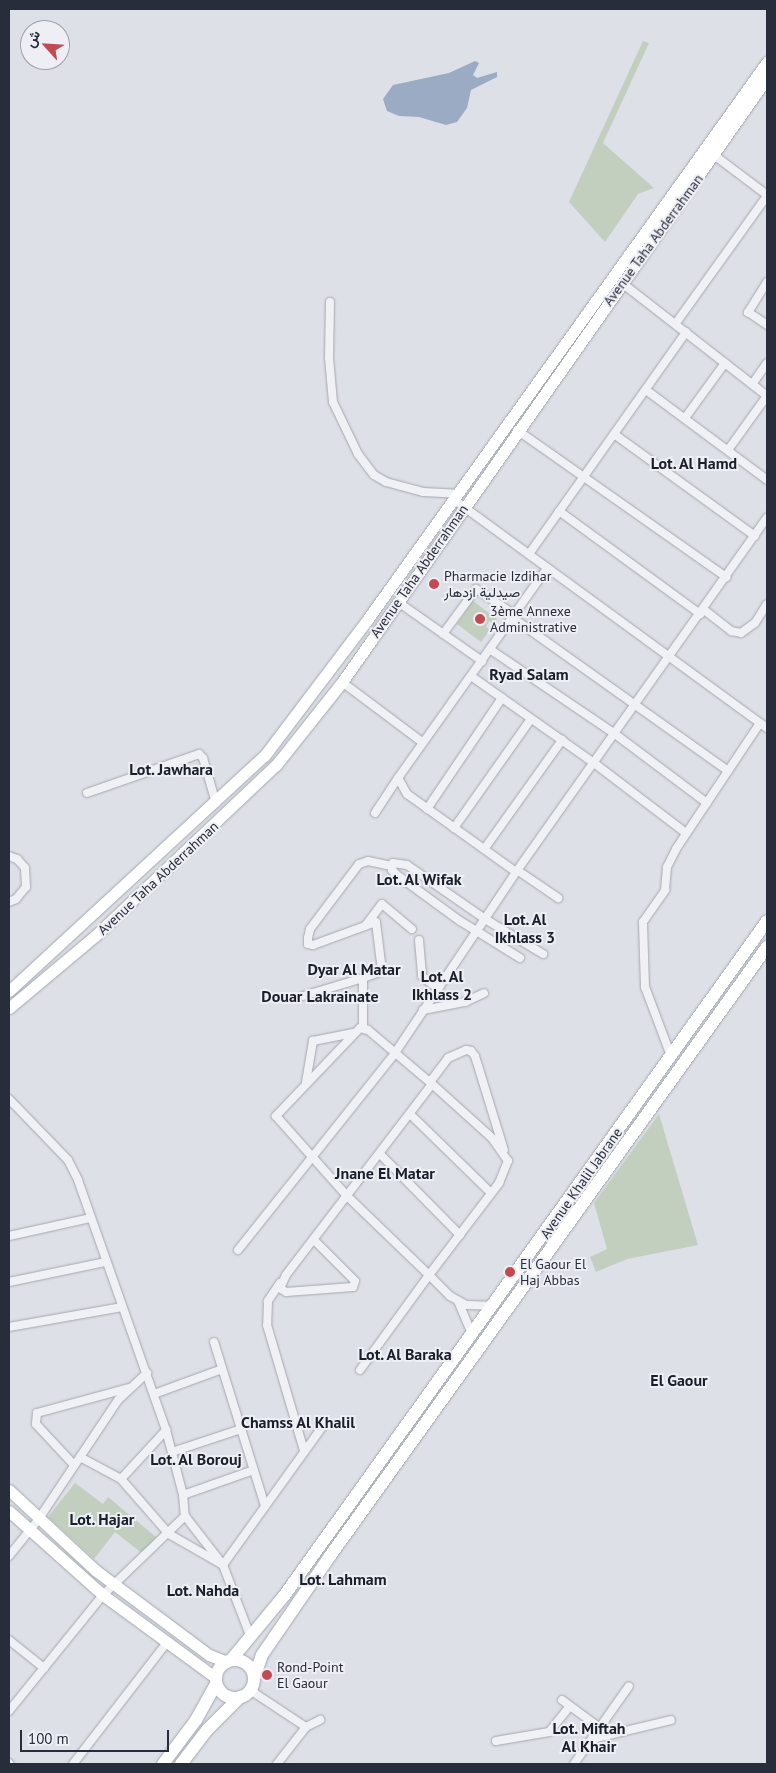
<!DOCTYPE html>
<meta charset="utf-8">
<style>
body{margin:0}
#map{position:relative;width:776px;height:1773px;overflow:hidden;background:#dde0e6;font-family:"PT Sans",Vazirmatn,sans-serif}
div>[style]{position:absolute}
[style*='--x']{left:calc(var(--x)*1px);top:calc(var(--y)*1px);width:calc(var(--w)*1px);rotate:calc(var(--a)*1deg)}
.green>*{inset:0;background:#c2cfbf}
.water>*{inset:0;background:#9babc4}
.roads{filter:drop-shadow(0 0 1px #a3a7af) drop-shadow(0 0 1px #a3a7af)}
.street>*{height:8px;margin:-4px;padding:0 4px;transform-origin:4px;border-radius:4px;background:#f0f1f5}
.secondary>*{height:11px;margin:-5.5px;padding:0 5.5px;transform-origin:5.5px;border-radius:5.5px;background:#fff}
.primary>*{height:12px;margin:-6px;padding:0 6px;transform-origin:6px;border-radius:6px;background:#fff}
.primary>.ring{margin:-6px;padding:0;box-sizing:content-box;background:none;border:12px solid #fff;border-radius:50%}
.dots>*{width:14px;height:14px;translate:-50% -50%;box-sizing:border-box;border:2px solid #edeff4;border-radius:50%}
span{translate:-50% -50%;white-space:nowrap;text-align:center;line-height:1.15;-webkit-text-stroke:4px #edeff4;paint-order:stroke}
.street-label{font-size:14px;color:#282d3b}
.poi-label{font-size:14px;color:#282d3b}
.left{translate:0 -50%;text-align:left}
.quarter-label{font-size:16px;color:#1a1f2c;font-weight:700}
.frame{position:absolute;inset:0;border:10px solid #282d3b;pointer-events:none}
.north{position:absolute;left:20px;top:20px;width:50px;height:50px;box-sizing:border-box;background:#edeff4;border:1px solid #9ea1aa;border-radius:50%;rotate:296deg;font-size:14px;font-weight:700;line-height:20px;text-align:center;color:#282d3b}
.north::after{content:'';display:block;margin:auto;width:18px;height:22px;background:#c34a52;clip-path:polygon(50% 0,100% 100%,50% 72%,0 100%)}
.scale{position:absolute;left:20px;top:1730px;width:149px;height:22px;box-sizing:border-box;border:2px solid #282d3b;border-top:0;padding-left:6px;font-size:15px;line-height:18px;white-space:nowrap;color:#282d3b;-webkit-text-stroke:4px #edeff4;paint-order:stroke}
</style>
<div id="map">
<div class="green">
<div style="clip-path:polygon(643px 41px,649px 43px,603px 143px,654px 188px,638px 194px,605px 242px,569px 202px)"></div>
<div style="clip-path:polygon(473px 601px,497px 619px,494px 624px,489px 621px,486px 627px,490px 630px,481px 642px,457px 624px)"></div>
<div style="clip-path:polygon(659px 1114px,698px 1245px,627px 1259px,596px 1272px,590px 1257px,607px 1249px,594px 1203px)"></div>
<div style="clip-path:polygon(75px 1483px,103px 1504px,108px 1497px,156px 1537px,143px 1554px,115px 1532px,94px 1559px,48px 1517px)"></div>
</div>
<div class="water">
<div style="clip-path:polygon(475px 61px,479px 63px,473px 75px,477px 78px,497px 72px,497px 77px,471px 90px,467px 108px,457px 122px,446px 125px,419px 117px,399px 116px,387px 111px,383px 99px,393px 85px,449px 73px)"></div>
</div>
<div class="roads">
<div class="street">
<div style="--x:714;--y:155;--w:66;--a:37"></div>
<div style="--x:767;--y:282;--w:36;--a:122"></div>
<div style="--x:748;--y:312;--w:23;--a:34"></div>
<div style="--x:622;--y:283;--w:184;--a:37.9"></div>
<div style="--x:330;--y:302;--w:56;--a:91"></div>
<div style="--x:329;--y:358;--w:44;--a:84.8"></div>
<div style="--x:333;--y:402;--w:58;--a:64.3"></div>
<div style="--x:358;--y:454;--w:26;--a:53"></div>
<div style="--x:374;--y:475;--w:14;--a:30"></div>
<div style="--x:386;--y:482;--w:38;--a:15"></div>
<div style="--x:423;--y:492;--w:34;--a:3"></div>
<div style="--x:676;--y:323;--w:156;--a:-54.4"></div>
<div style="--x:753;--y:383;--w:24;--a:-55"></div>
<div style="--x:646;--y:390;--w:151;--a:36.6"></div>
<div style="--x:685;--y:418;--w:68;--a:-54"></div>
<div style="--x:517;--y:430;--w:256;--a:35.1"></div>
<div style="--x:614;--y:434;--w:174;--a:35.9"></div>
<div style="--x:728;--y:450;--w:67;--a:-54.2"></div>
<div style="--x:453;--y:499;--w:380;--a:36.1"></div>
<div style="--x:559;--y:511;--w:175;--a:36.1"></div>
<div style="--x:529;--y:554;--w:272;--a:-54.7"></div>
<div style="--x:398;--y:602;--w:103;--a:35.1"></div>
<div style="--x:703;--y:609;--w:36;--a:38"></div>
<div style="--x:731;--y:631;--w:10;--a:11"></div>
<div style="--x:741;--y:633;--w:17;--a:-36"></div>
<div style="--x:755;--y:623;--w:22;--a:-58"></div>
<div style="--x:513;--y:618;--w:264;--a:35.4"></div>
<div style="--x:443;--y:634;--w:56;--a:-53.7"></div>
<div style="--x:476;--y:589;--w:47;--a:33.7"></div>
<div style="--x:491;--y:650;--w:150;--a:34.1"></div>
<div style="--x:615;--y:734;--w:115;--a:36.9"></div>
<div style="--x:471;--y:676;--w:151;--a:35.3"></div>
<div style="--x:594;--y:763;--w:116;--a:37.3"></div>
<div style="--x:342;--y:682;--w:100;--a:36.9"></div>
<div style="--x:87;--y:793;--w:119;--a:-19.2"></div>
<div style="--x:199;--y:754;--w:6;--a:45"></div>
<div style="--x:203;--y:758;--w:47;--a:73.9"></div>
<div style="--x:427;--y:809;--w:134;--a:-56"></div>
<div style="--x:375;--y:813;--w:42;--a:-56.7"></div>
<div style="--x:454;--y:828;--w:133;--a:-54.8"></div>
<div style="--x:485;--y:848;--w:133;--a:-54.5"></div>
<div style="--x:9;--y:856;--w:9;--a:21"></div>
<div style="--x:17;--y:859;--w:12;--a:48"></div>
<div style="--x:25;--y:868;--w:19;--a:87"></div>
<div style="--x:26;--y:887;--w:16;--a:130"></div>
<div style="--x:16;--y:899;--w:8;--a:157"></div>
<div style="--x:517;--y:870;--w:50;--a:34.3"></div>
<div style="--x:516;--y:872;--w:134;--a:-144.4"></div>
<div style="--x:407;--y:794;--w:18;--a:-119"></div>
<div style="--x:398;--y:778;--w:257;--a:-54.6"></div>
<div style="--x:366;--y:925;--w:26;--a:-53"></div>
<div style="--x:382;--y:904;--w:39;--a:40"></div>
<div style="--x:419;--y:940;--w:36;--a:85"></div>
<div style="--x:422;--y:976;--w:21;--a:39"></div>
<div style="--x:520;--y:958;--w:70;--a:-148.3"></div>
<div style="--x:460;--y:921;--w:78;--a:-143.9"></div>
<div style="--x:397;--y:875;--w:7;--a:-135"></div>
<div style="--x:392;--y:870;--w:7;--a:-82"></div>
<div style="--x:393;--y:863;--w:14;--a:8"></div>
<div style="--x:407;--y:865;--w:95;--a:34.7"></div>
<div style="--x:485;--y:919;--w:68;--a:31.1"></div>
<div style="--x:303;--y:996;--w:63;--a:-16.7"></div>
<div style="--x:423;--y:1010;--w:43;--a:-10.8"></div>
<div style="--x:465;--y:1002;--w:21;--a:-25"></div>
<div style="--x:363;--y:1027;--w:49;--a:-90"></div>
<div style="--x:363;--y:978;--w:20;--a:-20"></div>
<div style="--x:382;--y:971;--w:49;--a:-97"></div>
<div style="--x:376;--y:922;--w:67;--a:159.9"></div>
<div style="--x:313;--y:945;--w:5;--a:-169"></div>
<div style="--x:308;--y:944;--w:6;--a:-90"></div>
<div style="--x:308;--y:938;--w:9;--a:-77"></div>
<div style="--x:310;--y:929;--w:81;--a:-53"></div>
<div style="--x:359;--y:864;--w:9;--a:-18"></div>
<div style="--x:368;--y:861;--w:24;--a:12"></div>
<div style="--x:671;--y:1056;--w:74;--a:-110.6"></div>
<div style="--x:645;--y:987;--w:65;--a:-91.8"></div>
<div style="--x:643;--y:922;--w:39;--a:-55"></div>
<div style="--x:665;--y:890;--w:23;--a:-85"></div>
<div style="--x:667;--y:867;--w:20;--a:-63"></div>
<div style="--x:676;--y:849;--w:151;--a:-56.3"></div>
<div style="--x:760;--y:723;--w:9;--a:36"></div>
<div style="--x:306;--y:1082;--w:42;--a:-80.3"></div>
<div style="--x:313;--y:1041;--w:41;--a:-11.3"></div>
<div style="--x:430;--y:1082;--w:30;--a:-53"></div>
<div style="--x:448;--y:1058;--w:20;--a:-24"></div>
<div style="--x:466;--y:1050;--w:5;--a:11"></div>
<div style="--x:471;--y:1051;--w:6;--a:51"></div>
<div style="--x:475;--y:1056;--w:98;--a:72.9"></div>
<div style="--x:9;--y:1099;--w:85;--a:46"></div>
<div style="--x:68;--y:1160;--w:22;--a:63"></div>
<div style="--x:78;--y:1180;--w:265;--a:70.6"></div>
<div style="--x:166;--y:1430;--w:67;--a:75.3"></div>
<div style="--x:183;--y:1495;--w:21;--a:85"></div>
<div style="--x:185;--y:1516;--w:62;--a:52.2"></div>
<div style="--x:223;--y:1565;--w:78;--a:69"></div>
<div style="--x:410;--y:1114;--w:113;--a:44.3"></div>
<div style="--x:380;--y:1154;--w:114;--a:45.4"></div>
<div style="--x:9;--y:1236;--w:84;--a:-12.4"></div>
<div style="--x:314;--y:1240;--w:58;--a:45"></div>
<div style="--x:355;--y:1281;--w:6;--a:108"></div>
<div style="--x:353;--y:1287;--w:67;--a:175.7"></div>
<div style="--x:286;--y:1292;--w:7;--a:-146"></div>
<div style="--x:280;--y:1288;--w:14;--a:-65"></div>
<div style="--x:286;--y:1275;--w:240;--a:-52.6"></div>
<div style="--x:238;--y:1250;--w:252;--a:-51.4"></div>
<div style="--x:395;--y:1053;--w:218;--a:-56.2"></div>
<div style="--x:516;--y:872;--w:434;--a:-54.7"></div>
<div style="--x:9;--y:1282;--w:99;--a:-11.7"></div>
<div style="--x:280;--y:1283;--w:22;--a:124"></div>
<div style="--x:268;--y:1301;--w:24;--a:92"></div>
<div style="--x:267;--y:1325;--w:131;--a:73.6"></div>
<div style="--x:458;--y:1301;--w:36;--a:67"></div>
<div style="--x:9;--y:1327;--w:115;--a:-10"></div>
<div style="--x:214;--y:1342;--w:172;--a:72.7"></div>
<div style="--x:360;--y:1370;--w:117;--a:-54"></div>
<div style="--x:429;--y:1275;--w:116;--a:-52.7"></div>
<div style="--x:499;--y:1183;--w:24;--a:-68"></div>
<div style="--x:508;--y:1161;--w:28;--a:-125"></div>
<div style="--x:492;--y:1138;--w:81;--a:-138"></div>
<div style="--x:432;--y:1084;--w:84;--a:-139.8"></div>
<div style="--x:368;--y:1030;--w:8;--a:-166"></div>
<div style="--x:360;--y:1028;--w:122;--a:133.7"></div>
<div style="--x:276;--y:1116;--w:107;--a:48.4"></div>
<div style="--x:347;--y:1196;--w:114;--a:43.9"></div>
<div style="--x:429;--y:1275;--w:30;--a:45"></div>
<div style="--x:450;--y:1296;--w:18;--a:29"></div>
<div style="--x:466;--y:1305;--w:25;--a:2"></div>
<div style="--x:154;--y:1394;--w:72;--a:-20.2"></div>
<div style="--x:172;--y:1452;--w:73;--a:-18.4"></div>
<div style="--x:80;--y:1457;--w:47;--a:28.2"></div>
<div style="--x:121;--y:1479;--w:67;--a:-47.4"></div>
<div style="--x:74;--y:1465;--w:56;--a:-132.8"></div>
<div style="--x:36;--y:1424;--w:11;--a:-85"></div>
<div style="--x:37;--y:1413;--w:95;--a:-15.2"></div>
<div style="--x:121;--y:1479;--w:73;--a:48.9"></div>
<div style="--x:169;--y:1534;--w:62;--a:29.9"></div>
<div style="--x:223;--y:1565;--w:175;--a:-54.3"></div>
<div style="--x:183;--y:1495;--w:75;--a:-19.4"></div>
<div style="--x:9;--y:1556;--w:46;--a:-51.1"></div>
<div style="--x:38;--y:1520;--w:144;--a:-56.3"></div>
<div style="--x:118;--y:1400;--w:40;--a:-43"></div>
<div style="--x:9;--y:1640;--w:45;--a:38.7"></div>
<div style="--x:250;--y:1690;--w:67;--a:33.5"></div>
<div style="--x:306;--y:1727;--w:47;--a:128.1"></div>
<div style="--x:562;--y:1700;--w:47;--a:36.4"></div>
<div style="--x:9;--y:1711;--w:149;--a:-51"></div>
<div style="--x:103;--y:1595;--w:114;--a:-43.9"></div>
<div style="--x:306;--y:1727;--w:16;--a:-27"></div>
<div style="--x:592;--y:1739;--w:81;--a:-13.5"></div>
<div style="--x:496;--y:1741;--w:54;--a:-9.6"></div>
<div style="--x:549;--y:1732;--w:33;--a:-51"></div>
<div style="--x:9;--y:1763;--w:1;--a:45"></div>
<div style="--x:73;--y:1764;--w:155;--a:-52.3"></div>
<div style="--x:574;--y:1764;--w:95;--a:-54.8"></div>
</div>
<div class="secondary">
<div style="--x:9;--y:991;--w:348;--a:-42.7"></div>
<div style="--x:265;--y:755;--w:169;--a:-52.9"></div>
<div style="--x:367;--y:620;--w:687;--a:-54.37"></div>
<div style="--x:9;--y:1008;--w:114;--a:-40"></div>
<div style="--x:96;--y:935;--w:248;--a:-43.4"></div>
<div style="--x:276;--y:765;--w:106;--a:-51.5"></div>
<div style="--x:342;--y:682;--w:739;--a:-54.87"></div>
<div style="--x:9;--y:1490;--w:117;--a:42.9"></div>
<div style="--x:95;--y:1570;--w:142;--a:36.7"></div>
<div style="--x:209;--y:1655;--w:19;--a:21"></div>
<div style="--x:9;--y:1511;--w:126;--a:41.8"></div>
<div style="--x:103;--y:1595;--w:140;--a:36.3"></div>
</div>
<div class="primary">
<div style="--x:231;--y:1660;--w:83;--a:-50.4"></div>
<div style="--x:284;--y:1596;--w:830;--a:-54.41"></div>
<div class="ring" style="left:216px;top:1660px;width:26px;height:26px"></div>
<div style="--x:254;--y:1678;--w:24;--a:-71"></div>
<div style="--x:262;--y:1655;--w:120;--a:-55.5"></div>
<div style="--x:330;--y:1556;--w:750;--a:-54.34"></div>
<div style="--x:163;--y:1764;--w:55;--a:-53.1"></div>
<div style="--x:196;--y:1720;--w:41;--a:-60.9"></div>
<div style="--x:181;--y:1764;--w:43;--a:-52.6"></div>
<div style="--x:207;--y:1730;--w:47;--a:-45"></div>
</div>
</div>
<div class="dots">
<div style="left:434px;top:584px;background:#c34a52"></div>
<div style="left:480px;top:619px;background:#c34a52"></div>
<div style="left:510px;top:1272px;background:#c34a52"></div>
<div style="left:267px;top:1675px;background:#c34a52"></div>
</div>
<div class="street-label">
<span style="left:653px;top:240px;rotate:-54deg">Avenue Taha Abderrahman</span>
<span style="left:419px;top:571px;rotate:-55deg">Avenue Taha Abderrahman</span>
<span style="left:158px;top:878px;rotate:-43deg">Avenue Taha Abderrahman</span>
<span style="left:581px;top:1183px;rotate:-55deg">Avenue Khalil Jabrane</span>
</div>
<div class="poi-label">
<span class="left" style="left:444px;top:584px">Pharmacie Izdihar<br>صيدلية ازدهار</span>
<span class="left" style="left:490px;top:619px">3ème Annexe<br>Administrative</span>
<span class="left" style="left:520px;top:1272px">El Gaour El<br>Haj Abbas</span>
<span class="left" style="left:277px;top:1675px">Rond-Point<br>El Gaour</span>
</div>
<div class="quarter-label">
<span style="left:694px;top:463px">Lot. Al Hamd</span>
<span style="left:529px;top:674px">Ryad Salam</span>
<span style="left:171px;top:769px">Lot. Jawhara</span>
<span style="left:419px;top:879px">Lot. Al Wifak</span>
<span style="left:525px;top:928px">Lot. Al<br>Ikhlass 3</span>
<span style="left:354px;top:969px">Dyar Al Matar</span>
<span style="left:442px;top:985px">Lot. Al<br>Ikhlass 2</span>
<span style="left:320px;top:996px">Douar Lakrainate</span>
<span style="left:385px;top:1173px">Jnane El Matar</span>
<span style="left:405px;top:1354px">Lot. Al Baraka</span>
<span style="left:679px;top:1380px">El Gaour</span>
<span style="left:298px;top:1422px">Chamss Al Khalil</span>
<span style="left:196px;top:1459px">Lot. Al Borouj</span>
<span style="left:102px;top:1519px">Lot. Hajar</span>
<span style="left:343px;top:1579px">Lot. Lahmam</span>
<span style="left:203px;top:1590px">Lot. Nahda</span>
<span style="left:589px;top:1737px">Lot. Miftah<br>Al Khair</span>
</div>
<div class="frame"></div>
<div class="north">ش</div>
<div class="scale">100 m</div>
</div>
